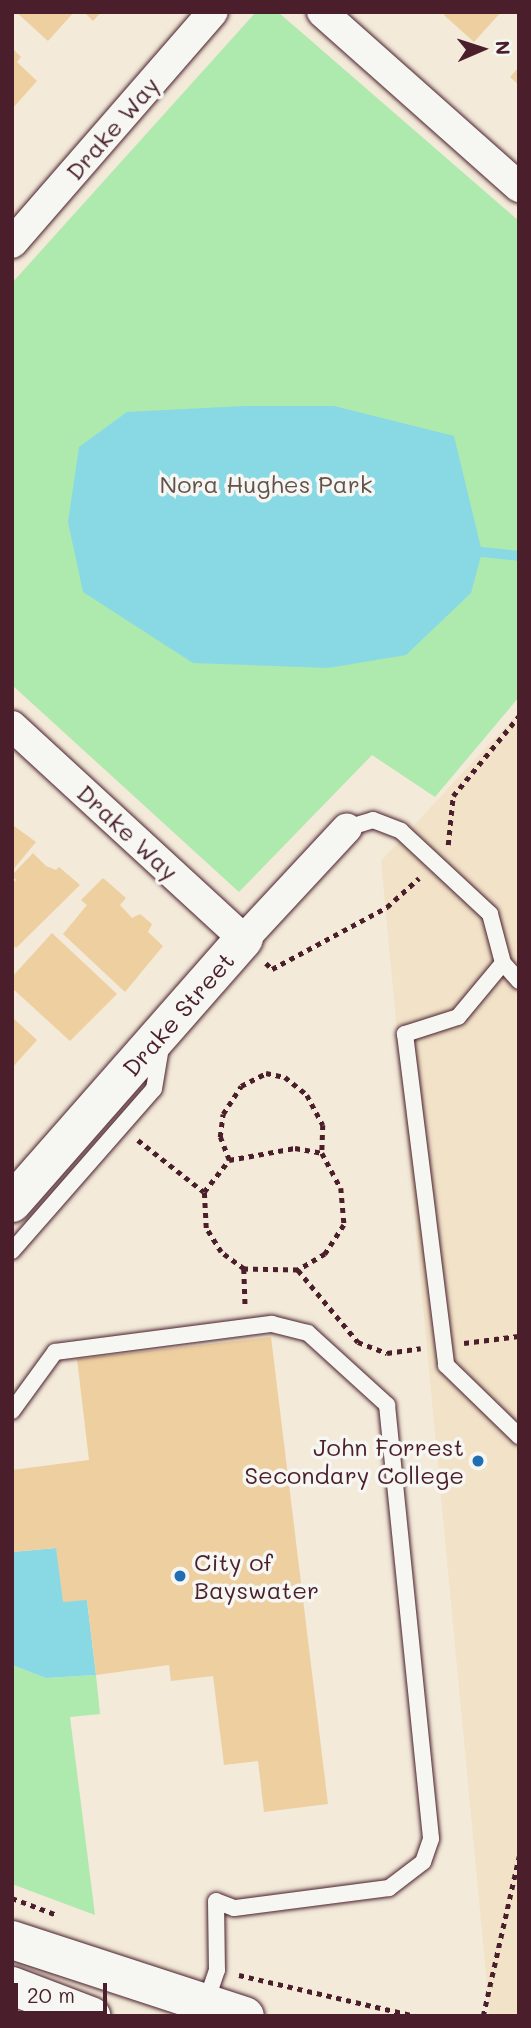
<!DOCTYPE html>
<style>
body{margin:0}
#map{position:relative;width:531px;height:2028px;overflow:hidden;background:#f3ead9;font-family:Mali,sans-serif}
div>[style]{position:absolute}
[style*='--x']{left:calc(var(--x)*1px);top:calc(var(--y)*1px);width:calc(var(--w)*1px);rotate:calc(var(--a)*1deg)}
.built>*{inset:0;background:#f1e2c8}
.green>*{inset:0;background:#aee9ae}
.water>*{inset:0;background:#89d9e5}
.stream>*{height:10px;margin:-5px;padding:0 5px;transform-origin:5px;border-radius:5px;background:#89d9e5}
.building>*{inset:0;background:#edcfa0}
.path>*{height:4.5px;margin-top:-2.25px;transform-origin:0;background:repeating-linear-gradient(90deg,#4a1f2b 0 5px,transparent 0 10px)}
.roads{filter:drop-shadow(0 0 2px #4a1f2b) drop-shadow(0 0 2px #4a1f2b)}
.lane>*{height:16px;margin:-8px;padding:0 8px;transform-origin:8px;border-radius:8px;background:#f6f6f2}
.street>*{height:30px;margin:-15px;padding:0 15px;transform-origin:15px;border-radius:15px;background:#f6f6f2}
.secondary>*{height:38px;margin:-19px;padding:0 19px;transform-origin:19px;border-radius:19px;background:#f6f6f2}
.primary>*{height:38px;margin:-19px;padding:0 19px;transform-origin:19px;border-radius:19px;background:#f6f6f2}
.dots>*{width:19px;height:19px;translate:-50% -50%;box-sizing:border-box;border:4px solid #f6f6f2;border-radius:50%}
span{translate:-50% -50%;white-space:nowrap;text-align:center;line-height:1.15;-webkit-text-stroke:7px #f6f6f2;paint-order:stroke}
.street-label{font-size:24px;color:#4a1f2b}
.park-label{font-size:24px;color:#63524c}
.poi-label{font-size:24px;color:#4a1f2b}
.right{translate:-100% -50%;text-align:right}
.left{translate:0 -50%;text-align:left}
.frame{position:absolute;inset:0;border:14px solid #4a1f2b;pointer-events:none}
.north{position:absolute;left:447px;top:14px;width:70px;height:70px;-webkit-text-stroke:5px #f6f6f2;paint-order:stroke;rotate:87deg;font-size:19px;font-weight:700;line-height:28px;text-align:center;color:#4a1f2b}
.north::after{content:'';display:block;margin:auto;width:24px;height:32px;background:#4a1f2b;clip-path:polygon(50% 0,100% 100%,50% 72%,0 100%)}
.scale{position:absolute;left:14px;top:1983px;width:93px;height:32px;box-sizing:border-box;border:4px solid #4a1f2b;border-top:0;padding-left:9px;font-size:21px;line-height:24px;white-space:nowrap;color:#4a1f2b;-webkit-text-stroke:5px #f6f6f2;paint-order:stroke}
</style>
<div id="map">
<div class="built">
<div style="clip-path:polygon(519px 712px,519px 2016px,490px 2016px,381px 861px)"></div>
</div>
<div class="green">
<div style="clip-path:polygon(256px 12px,278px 12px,519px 221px,519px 697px,435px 797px,372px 755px,239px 892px,12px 685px,12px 283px)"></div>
<div style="clip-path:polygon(12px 1665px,46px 1678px,96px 1675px,100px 1714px,70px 1717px,95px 1915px,12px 1884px)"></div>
</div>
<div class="water">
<div style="clip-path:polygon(244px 406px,334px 406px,454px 436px,482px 552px,471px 593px,406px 655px,328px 668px,193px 663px,83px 592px,68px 522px,79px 447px,127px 412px)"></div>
<div style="clip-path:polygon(56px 1548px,87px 1600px,96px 1675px,46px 1678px,12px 1665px,12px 1552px)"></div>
</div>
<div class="stream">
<div style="--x:482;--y:552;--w:37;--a:6"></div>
</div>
<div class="building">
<div style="clip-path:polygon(16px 12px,74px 12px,48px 41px)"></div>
<div style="clip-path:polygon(84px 12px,101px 12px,93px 21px)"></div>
<div style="clip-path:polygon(447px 12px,501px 12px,474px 42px,444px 15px)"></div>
<div style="clip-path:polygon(12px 48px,21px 57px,17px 62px,37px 81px,12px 109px)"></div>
<div style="clip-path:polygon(519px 67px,519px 85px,510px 77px)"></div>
<div style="clip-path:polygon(14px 826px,36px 842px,12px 871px,12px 828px)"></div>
<div style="clip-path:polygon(33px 853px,46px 866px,56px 870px,59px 867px,80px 885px,16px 948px,12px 944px,12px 884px,16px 880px,12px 875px)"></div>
<div style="clip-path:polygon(103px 878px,126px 898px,120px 905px,132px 918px,140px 914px,152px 924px,148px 932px,163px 946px,125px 992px,63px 934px,87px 905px,81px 900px)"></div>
<div style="clip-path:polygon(52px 933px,117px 994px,70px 1041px,12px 988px,12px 977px)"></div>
<div style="clip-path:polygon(12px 1017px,37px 1040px,12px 1068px)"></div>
<div style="clip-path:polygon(271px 1337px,328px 1804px,264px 1812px,258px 1761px,224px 1765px,213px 1676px,171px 1681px,169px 1665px,96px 1675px,87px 1600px,63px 1602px,56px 1548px,12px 1552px,12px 1470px,89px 1460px,77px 1359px)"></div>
</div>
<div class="path">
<div style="--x:448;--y:845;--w:49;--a:-84.2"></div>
<div style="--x:453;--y:796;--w:104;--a:-50.5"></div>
<div style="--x:266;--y:963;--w:8;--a:45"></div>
<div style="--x:272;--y:969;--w:131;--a:-28.3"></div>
<div style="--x:387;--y:907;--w:43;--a:-42.2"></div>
<div style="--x:138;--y:1140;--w:84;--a:38.2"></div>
<div style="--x:295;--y:1148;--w:27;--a:10"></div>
<div style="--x:322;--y:1153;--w:40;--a:62"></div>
<div style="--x:341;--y:1188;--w:37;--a:85"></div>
<div style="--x:344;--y:1225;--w:35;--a:123"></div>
<div style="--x:325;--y:1254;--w:31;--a:149"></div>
<div style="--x:298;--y:1270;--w:54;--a:-178.9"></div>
<div style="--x:244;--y:1269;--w:29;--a:-144"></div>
<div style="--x:221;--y:1252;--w:28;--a:-122"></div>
<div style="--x:206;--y:1228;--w:36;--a:-93"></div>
<div style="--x:204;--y:1192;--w:41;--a:-52"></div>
<div style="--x:229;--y:1160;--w:67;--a:-10.3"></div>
<div style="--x:229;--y:1160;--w:25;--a:-111"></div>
<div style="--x:220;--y:1137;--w:23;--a:-83"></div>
<div style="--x:223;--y:1114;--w:33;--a:-57"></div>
<div style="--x:241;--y:1086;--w:28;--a:-27"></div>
<div style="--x:266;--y:1073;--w:19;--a:12"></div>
<div style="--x:285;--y:1077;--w:28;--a:39"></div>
<div style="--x:307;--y:1095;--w:34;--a:62"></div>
<div style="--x:323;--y:1125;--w:28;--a:92"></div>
<div style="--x:244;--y:1269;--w:38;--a:88"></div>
<div style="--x:298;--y:1270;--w:94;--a:50.2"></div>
<div style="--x:358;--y:1342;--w:31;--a:21"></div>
<div style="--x:387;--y:1353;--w:34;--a:-8"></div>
<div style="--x:464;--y:1343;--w:55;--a:-7.3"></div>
<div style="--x:12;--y:1898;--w:48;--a:20.7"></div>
<div style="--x:239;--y:1975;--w:181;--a:13.1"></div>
<div style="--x:483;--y:2016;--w:164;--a:-77.3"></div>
</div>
<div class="roads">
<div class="lane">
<div style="--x:347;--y:828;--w:27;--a:-17"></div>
<div style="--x:373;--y:820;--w:30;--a:21"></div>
<div style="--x:401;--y:831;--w:122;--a:43"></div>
<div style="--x:490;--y:914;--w:51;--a:75.1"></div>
<div style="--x:503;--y:963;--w:24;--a:48"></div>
<div style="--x:503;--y:963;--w:70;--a:129.8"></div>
<div style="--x:458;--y:1017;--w:56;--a:162.2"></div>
<div style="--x:405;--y:1034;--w:334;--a:82.9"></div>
<div style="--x:446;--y:1365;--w:102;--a:44.2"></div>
<div style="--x:12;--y:1251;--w:215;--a:-48.8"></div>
<div style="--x:154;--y:1089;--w:43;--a:-80.5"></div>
<div style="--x:12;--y:1411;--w:73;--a:-53.9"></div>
<div style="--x:55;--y:1352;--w:219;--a:-7.4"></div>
<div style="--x:272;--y:1324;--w:37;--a:14"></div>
<div style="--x:308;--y:1333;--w:107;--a:42.3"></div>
<div style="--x:387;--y:1405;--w:436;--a:84.2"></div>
<div style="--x:431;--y:1839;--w:24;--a:109"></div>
<div style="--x:423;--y:1862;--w:43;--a:142.6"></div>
<div style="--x:389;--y:1888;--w:156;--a:172.6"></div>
<div style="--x:234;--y:1908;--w:19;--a:-159"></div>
<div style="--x:216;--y:1901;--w:69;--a:89.2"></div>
<div style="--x:217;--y:1970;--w:36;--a:109"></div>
</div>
<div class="street">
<div style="--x:322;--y:12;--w:264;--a:41.6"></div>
<div style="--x:12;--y:243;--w:306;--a:-49"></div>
<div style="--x:12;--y:726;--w:315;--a:42.6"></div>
<div style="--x:244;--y:939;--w:151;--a:-47.1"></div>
</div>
<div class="secondary">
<div style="--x:12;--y:1203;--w:351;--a:-48.7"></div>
</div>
<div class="primary">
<div style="--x:12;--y:1940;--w:245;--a:18.1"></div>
<div style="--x:12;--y:1986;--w:85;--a:20.8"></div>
</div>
</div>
<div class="dots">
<div style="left:478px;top:1461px;background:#1f6fb2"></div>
<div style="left:180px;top:1576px;background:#1f6fb2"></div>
</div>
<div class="street-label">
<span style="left:112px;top:128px;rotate:-49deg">Drake Way</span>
<span style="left:128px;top:832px;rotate:43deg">Drake Way</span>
<span style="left:178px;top:1014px;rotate:-49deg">Drake Street</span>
</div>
<div class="park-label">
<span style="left:266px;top:484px">Nora Hughes Park</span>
</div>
<div class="poi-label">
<span class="right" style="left:464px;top:1461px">John Forrest<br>Secondary College</span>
<span class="left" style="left:194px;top:1576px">City of<br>Bayswater</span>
</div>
<div class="frame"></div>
<div class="north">N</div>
<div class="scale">20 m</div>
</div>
